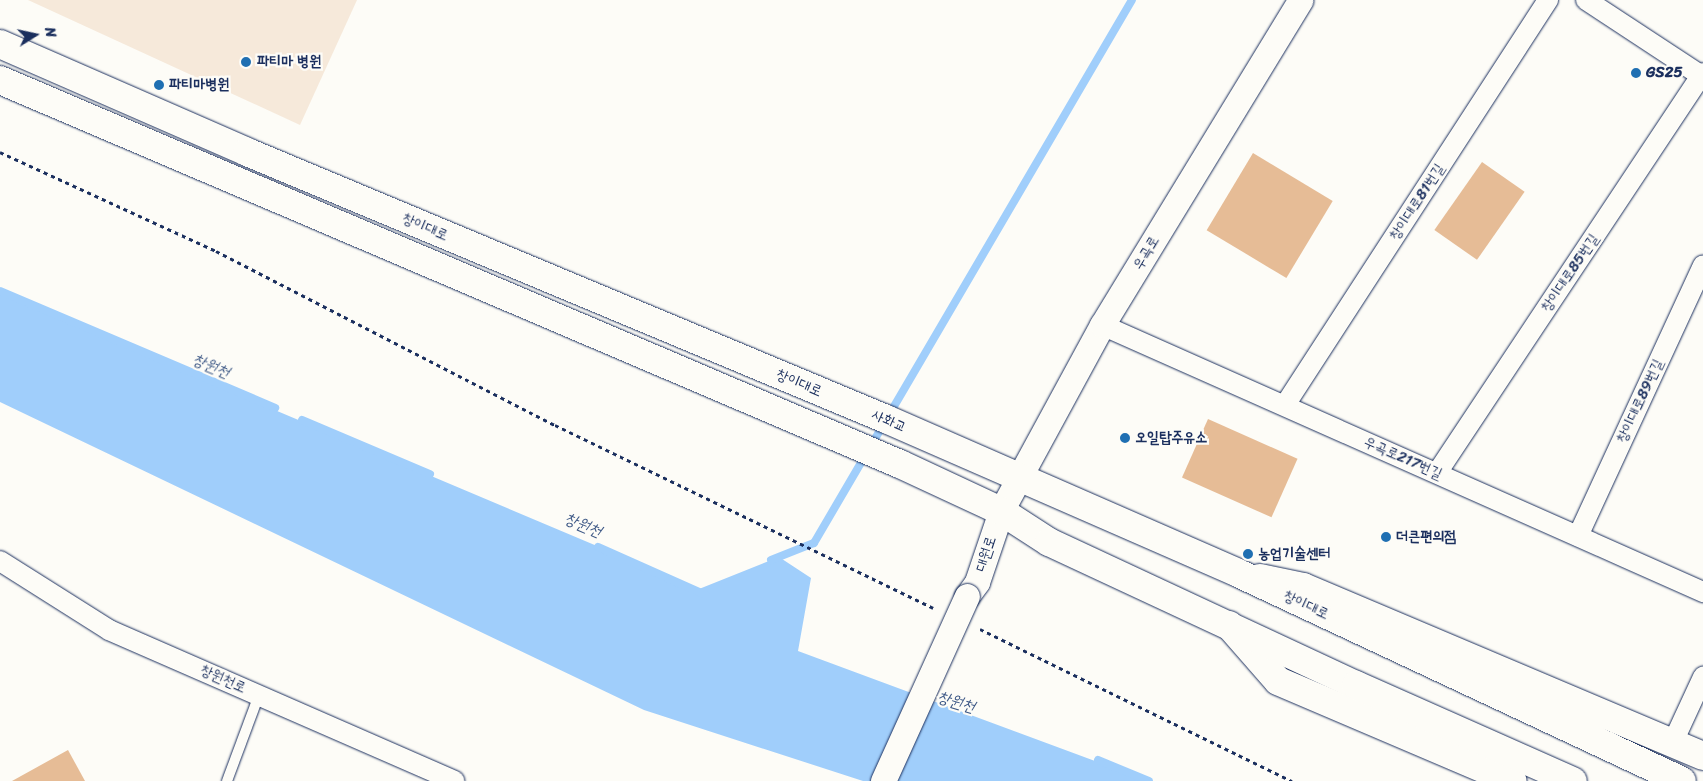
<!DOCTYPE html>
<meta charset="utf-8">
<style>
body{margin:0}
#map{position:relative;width:1703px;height:781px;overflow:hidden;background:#fdfcf7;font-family:Sriracha,"Poor Story",sans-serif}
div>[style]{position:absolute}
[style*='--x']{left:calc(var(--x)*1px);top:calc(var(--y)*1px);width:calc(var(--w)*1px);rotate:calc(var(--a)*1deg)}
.built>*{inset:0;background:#f6e9da}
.water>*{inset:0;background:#a0cefb}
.stream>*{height:8px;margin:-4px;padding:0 4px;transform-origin:4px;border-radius:4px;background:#a0cefb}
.building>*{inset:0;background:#e6bc96;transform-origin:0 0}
.path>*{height:3px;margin-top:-1.5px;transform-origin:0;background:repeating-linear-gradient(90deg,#1b2f5e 0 4px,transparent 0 8px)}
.roads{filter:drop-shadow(0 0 1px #1b2f5e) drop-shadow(0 0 1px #1b2f5e)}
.service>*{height:10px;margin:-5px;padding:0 5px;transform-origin:5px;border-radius:5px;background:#fdfcf7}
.minor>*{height:20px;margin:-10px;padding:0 10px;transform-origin:10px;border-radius:10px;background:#fdfcf7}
.tertiary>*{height:25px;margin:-12.5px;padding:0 12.5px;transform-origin:12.5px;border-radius:12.5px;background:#fdfcf7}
.secondary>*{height:28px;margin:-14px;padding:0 14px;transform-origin:14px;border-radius:14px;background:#fdfcf7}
.primary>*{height:28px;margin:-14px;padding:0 14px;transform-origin:14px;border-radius:14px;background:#fdfcf7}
.bridges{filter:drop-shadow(0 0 1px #1b2f5e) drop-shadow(0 0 1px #1b2f5e)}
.tertiary-bridge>*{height:25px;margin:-12.5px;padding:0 12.5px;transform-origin:12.5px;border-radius:12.5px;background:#fdfcf7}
.dots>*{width:14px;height:14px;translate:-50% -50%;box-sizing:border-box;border:2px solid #fdfcf7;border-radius:50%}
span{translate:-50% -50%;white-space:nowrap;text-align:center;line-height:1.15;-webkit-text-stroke:4.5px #fdfcf7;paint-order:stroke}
.poi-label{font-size:15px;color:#1b2f5e;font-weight:700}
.left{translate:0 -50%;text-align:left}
.street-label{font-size:15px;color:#1b2f5e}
.water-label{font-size:16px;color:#3c5785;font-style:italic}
.north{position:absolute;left:10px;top:10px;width:50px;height:50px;-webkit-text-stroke:4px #fdfcf7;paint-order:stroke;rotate:80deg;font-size:14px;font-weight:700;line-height:20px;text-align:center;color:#1b2f5e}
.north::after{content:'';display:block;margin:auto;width:18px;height:22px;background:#1b2f5e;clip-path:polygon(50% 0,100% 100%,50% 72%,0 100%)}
</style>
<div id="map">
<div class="built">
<div style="clip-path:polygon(28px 0,357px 0,300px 125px)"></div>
</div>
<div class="water">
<div style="clip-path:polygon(0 294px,699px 589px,779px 557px,811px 578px,798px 651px,1149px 781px,863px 781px,644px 710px,0 402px)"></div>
</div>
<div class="stream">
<div style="--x:0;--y:291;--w:299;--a:23"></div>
<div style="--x:302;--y:420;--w:139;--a:22.9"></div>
<div style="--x:598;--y:547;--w:118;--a:24"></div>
<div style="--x:771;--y:560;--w:46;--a:-21.6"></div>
<div style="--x:814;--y:543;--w:629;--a:-59.65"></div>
<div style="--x:1098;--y:760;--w:55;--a:22.4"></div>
</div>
<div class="building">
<div style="left:1253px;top:153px;width:93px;height:90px;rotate:31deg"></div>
<div style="left:1482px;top:162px;width:52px;height:83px;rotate:35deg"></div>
<div style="left:1208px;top:419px;width:98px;height:64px;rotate:24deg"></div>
<div style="clip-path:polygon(68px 750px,85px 781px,12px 781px)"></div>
</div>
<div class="path">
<div style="--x:0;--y:152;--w:238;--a:24.6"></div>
<div style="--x:216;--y:251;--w:381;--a:27.2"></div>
<div style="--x:555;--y:425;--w:420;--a:25.8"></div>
<div style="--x:980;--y:629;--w:347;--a:26"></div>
</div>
<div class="roads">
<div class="service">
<div style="--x:227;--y:781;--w:92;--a:-69.6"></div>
</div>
<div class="minor">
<div style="--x:1586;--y:0;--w:140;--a:33.3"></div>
<div style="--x:1102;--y:325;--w:658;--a:23.95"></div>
<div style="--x:1285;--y:405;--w:483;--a:-57"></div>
<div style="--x:1437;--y:473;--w:480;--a:-56.4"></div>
<div style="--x:1578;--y:536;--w:298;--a:-65.2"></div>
<div style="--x:0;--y:561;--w:129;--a:32.3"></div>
<div style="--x:109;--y:630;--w:377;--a:23.6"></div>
<div style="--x:1673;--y:742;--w:72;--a:-65.2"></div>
</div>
<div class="tertiary">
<div style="--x:967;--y:596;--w:17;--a:-54"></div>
<div style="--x:977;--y:582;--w:75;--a:-71.3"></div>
<div style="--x:1001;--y:511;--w:212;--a:-61.5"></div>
<div style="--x:1102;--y:325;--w:381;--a:-58.6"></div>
</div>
<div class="secondary">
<div style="--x:1260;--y:578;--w:44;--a:11.8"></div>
<div style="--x:1303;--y:587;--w:434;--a:22.9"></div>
<div style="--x:1229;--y:625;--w:74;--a:48.8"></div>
<div style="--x:1278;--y:681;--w:255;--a:23.1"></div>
</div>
<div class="primary">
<div style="--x:0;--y:44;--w:270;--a:23.6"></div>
<div style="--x:247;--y:152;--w:693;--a:22.68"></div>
<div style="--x:886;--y:419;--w:384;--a:23.6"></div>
<div style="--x:1238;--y:573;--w:490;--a:25.1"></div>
<div style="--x:0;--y:80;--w:978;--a:23.11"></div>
<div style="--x:900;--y:464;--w:111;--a:25"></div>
<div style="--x:1001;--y:511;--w:57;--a:32.9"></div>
<div style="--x:1049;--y:542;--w:339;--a:25"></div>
<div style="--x:1356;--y:685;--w:237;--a:23.9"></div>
</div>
</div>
<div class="bridges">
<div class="tertiary-bridge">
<div style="--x:883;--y:781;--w:203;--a:-65.6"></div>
</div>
</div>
<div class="dots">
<div style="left:246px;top:62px;background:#1f6fb2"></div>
<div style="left:1636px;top:73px;background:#1f6fb2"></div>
<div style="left:159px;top:85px;background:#1f6fb2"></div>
<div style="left:1125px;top:438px;background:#1f6fb2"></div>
<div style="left:1386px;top:537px;background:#1f6fb2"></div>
<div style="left:1248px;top:554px;background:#1f6fb2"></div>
</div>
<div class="poi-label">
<span class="left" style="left:257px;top:62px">파티마 병원</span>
<span class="left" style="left:1646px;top:73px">GS25</span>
<span class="left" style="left:169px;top:85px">파티마병원</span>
<span class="left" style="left:1135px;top:438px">오일탑주유소</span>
<span class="left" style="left:1396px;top:537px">더큰편의점</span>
<span class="left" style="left:1258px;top:554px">농업기술센터</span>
</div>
<div class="street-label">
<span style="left:1417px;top:202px;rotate:-57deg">창이대로81번길</span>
<span style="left:425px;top:227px;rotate:23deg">창이대로</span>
<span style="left:1146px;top:253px;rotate:-59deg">우곡로</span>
<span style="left:1570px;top:273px;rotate:-56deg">창이대로85번길</span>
<span style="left:799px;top:383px;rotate:23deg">창이대로</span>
<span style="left:1640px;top:401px;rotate:-65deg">창이대로89번길</span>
<span style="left:889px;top:421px;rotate:24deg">사화교</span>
<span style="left:1403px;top:458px;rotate:24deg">우곡로217번길</span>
<span style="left:986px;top:554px;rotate:-72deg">대원로</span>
<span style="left:1306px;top:605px;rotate:25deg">창이대로</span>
<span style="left:223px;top:679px;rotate:24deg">창원천로</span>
</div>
<div class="water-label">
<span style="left:211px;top:366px;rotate:23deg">창원천</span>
<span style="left:583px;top:525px;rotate:23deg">창원천</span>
<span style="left:956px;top:702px;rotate:17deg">창원천</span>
</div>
<div class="north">N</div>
</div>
